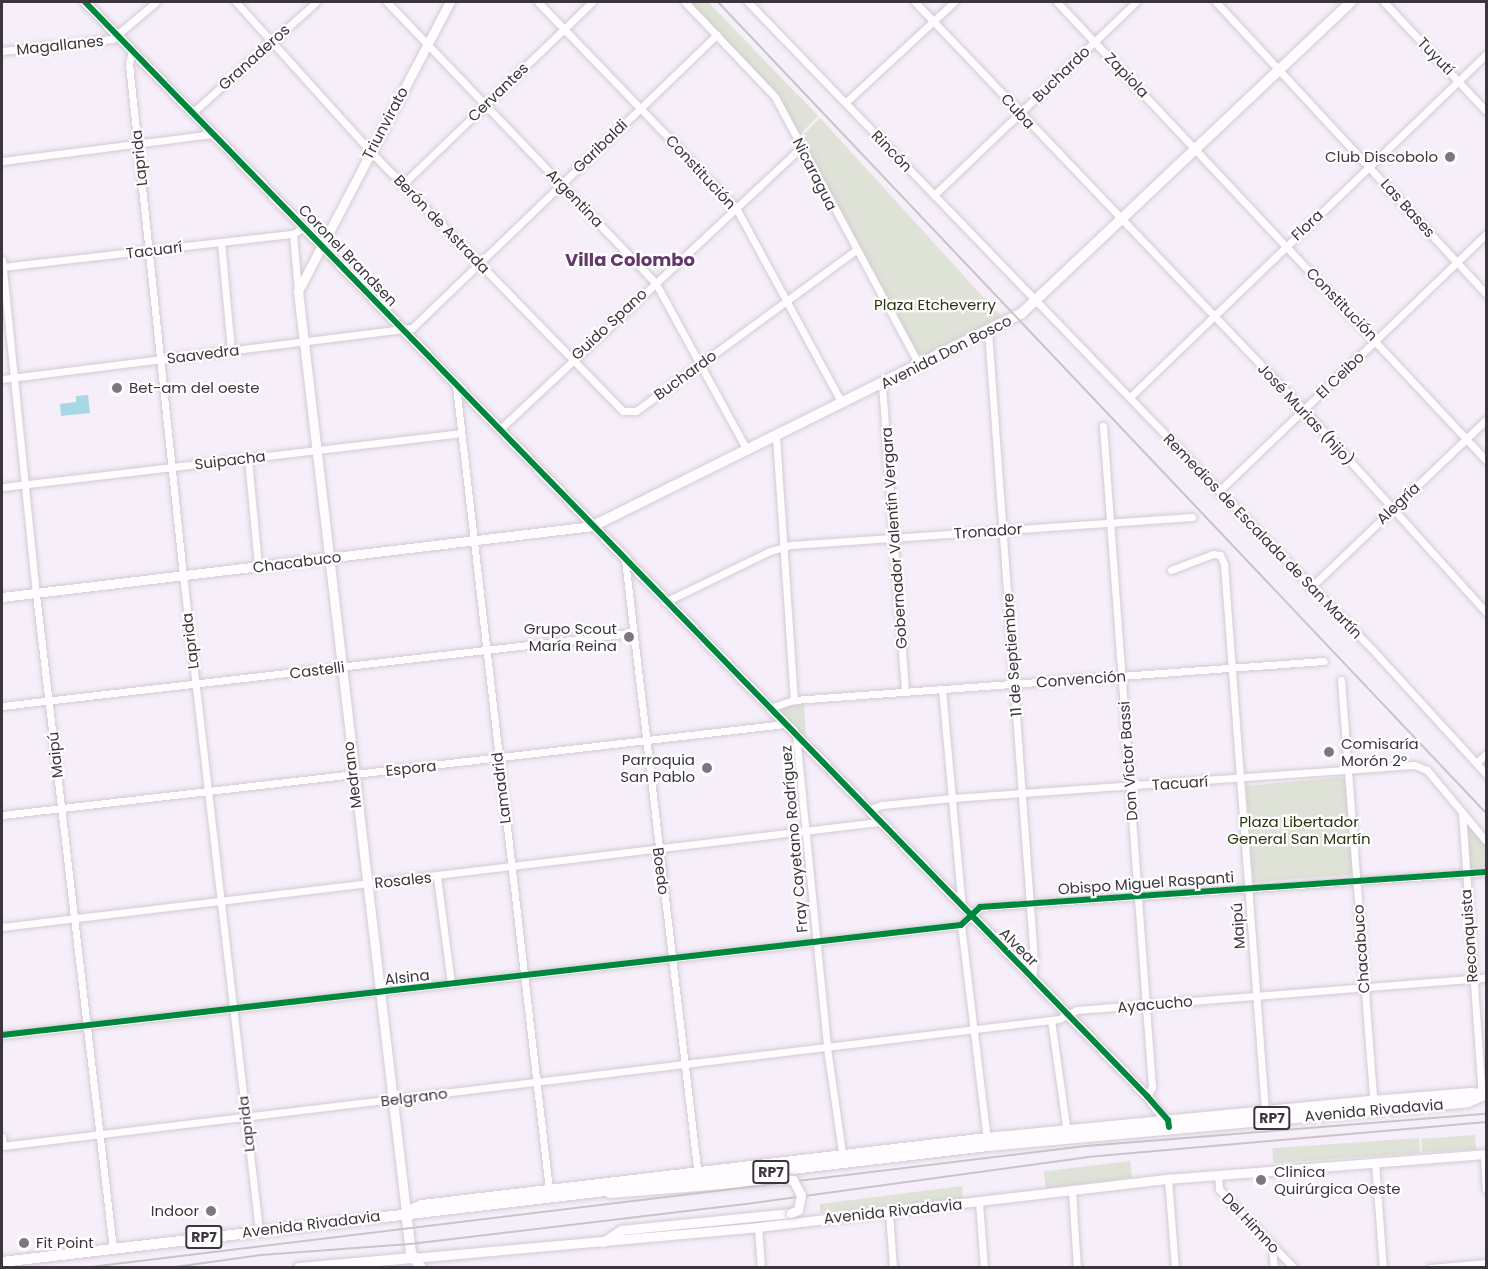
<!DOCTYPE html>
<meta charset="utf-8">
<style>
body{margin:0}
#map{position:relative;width:1488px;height:1269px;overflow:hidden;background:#f6eef9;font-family:Poppins,sans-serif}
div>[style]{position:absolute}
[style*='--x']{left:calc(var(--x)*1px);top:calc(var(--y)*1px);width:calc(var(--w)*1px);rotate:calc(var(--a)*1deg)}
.green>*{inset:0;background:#dfe2d6;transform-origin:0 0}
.water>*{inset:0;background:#a8d8e3}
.roads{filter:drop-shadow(0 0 2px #d2cbd4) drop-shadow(0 0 2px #d2cbd4)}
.minor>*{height:7px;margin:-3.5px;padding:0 3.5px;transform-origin:3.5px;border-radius:3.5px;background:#fefcfe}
.tertiary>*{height:9px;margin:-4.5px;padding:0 4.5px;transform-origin:4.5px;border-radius:4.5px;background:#fefcfe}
.secondary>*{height:10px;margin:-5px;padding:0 5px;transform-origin:5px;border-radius:5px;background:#fefcfe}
.primary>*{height:10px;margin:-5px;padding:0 5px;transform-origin:5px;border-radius:5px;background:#fefcfe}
.rail>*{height:2px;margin:-1px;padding:0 1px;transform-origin:1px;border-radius:1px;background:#c8c5c9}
.bridges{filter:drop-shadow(0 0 2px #d2cbd4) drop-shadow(0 0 2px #d2cbd4)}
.tertiary-bridge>*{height:9px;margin:-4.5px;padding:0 4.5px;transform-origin:4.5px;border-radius:4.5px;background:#fefcfe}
.cycleway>*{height:6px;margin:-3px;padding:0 3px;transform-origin:3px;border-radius:3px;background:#00873e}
.dots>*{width:16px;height:16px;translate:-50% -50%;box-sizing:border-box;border:3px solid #fff;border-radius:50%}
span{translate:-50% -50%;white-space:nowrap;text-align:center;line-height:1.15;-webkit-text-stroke:4.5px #fff;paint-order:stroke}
.shield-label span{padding:2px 4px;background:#fff;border:2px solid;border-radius:4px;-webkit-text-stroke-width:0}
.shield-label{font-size:14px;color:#3c353d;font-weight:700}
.street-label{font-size:15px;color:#3c353d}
.poi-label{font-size:15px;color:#3c353d}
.right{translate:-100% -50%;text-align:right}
.left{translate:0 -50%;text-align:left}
.park-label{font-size:15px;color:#28350e}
.quarter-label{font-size:18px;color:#64376b;font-weight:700}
.frame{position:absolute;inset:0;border:3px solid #3c353d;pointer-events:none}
</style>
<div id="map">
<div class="green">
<div style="clip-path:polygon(687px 2px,708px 2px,818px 116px,798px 137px,775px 92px)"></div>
<div style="clip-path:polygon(820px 118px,995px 310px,1002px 316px,925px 356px,916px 352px,799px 139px)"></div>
<div style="clip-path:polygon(804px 704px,806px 740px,779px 710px,782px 706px)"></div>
<div style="clip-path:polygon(1340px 777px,1345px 780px,1353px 869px,1350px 875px,1253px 882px,1246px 786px)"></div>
<div style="clip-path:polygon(1468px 824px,1486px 845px,1486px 867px,1470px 868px)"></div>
<div style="left:1475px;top:1135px;width:14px;height:54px;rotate:86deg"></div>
<div style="left:1419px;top:1138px;width:15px;height:147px;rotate:86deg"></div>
<div style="left:1130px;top:1161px;width:17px;height:87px;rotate:83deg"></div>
<div style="clip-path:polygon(962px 1186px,963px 1198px,820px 1213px,820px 1204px)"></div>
</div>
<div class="water">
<div style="clip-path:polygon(88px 395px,90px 413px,61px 416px,60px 404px,76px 402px,76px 396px)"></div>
</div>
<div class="roads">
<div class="minor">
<div style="--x:236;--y:2;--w:200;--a:48"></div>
<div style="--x:370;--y:151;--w:363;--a:45.8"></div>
<div style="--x:623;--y:411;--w:13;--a:0"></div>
<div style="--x:636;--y:411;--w:271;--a:-36.2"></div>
<div style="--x:387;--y:2;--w:388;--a:46.3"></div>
<div style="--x:655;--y:282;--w:192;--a:61.3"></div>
<div style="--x:538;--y:2;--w:286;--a:46.1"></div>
<div style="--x:736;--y:208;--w:222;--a:61.5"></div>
<div style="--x:685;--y:2;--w:131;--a:46.5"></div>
<div style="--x:775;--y:97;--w:306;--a:61.7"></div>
<div style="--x:748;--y:2;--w:899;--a:46.04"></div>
<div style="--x:1372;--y:649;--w:169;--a:47.6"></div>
<div style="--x:915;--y:2;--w:564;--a:46.37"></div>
<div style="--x:1304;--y:410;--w:272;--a:48"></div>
<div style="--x:1057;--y:2;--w:628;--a:46.87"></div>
<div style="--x:1216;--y:2;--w:398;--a:47.2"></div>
<div style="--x:1384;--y:2;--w:149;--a:46.9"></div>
<div style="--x:2;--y:51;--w:111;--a:-6.2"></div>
<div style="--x:112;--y:39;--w:57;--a:-40.1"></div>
<div style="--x:132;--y:51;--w:13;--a:103"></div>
<div style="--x:129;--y:64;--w:514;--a:83.97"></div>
<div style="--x:183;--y:575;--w:660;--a:83.39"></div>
<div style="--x:846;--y:102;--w:147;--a:-42.8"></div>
<div style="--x:192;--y:113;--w:166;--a:-41.8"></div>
<div style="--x:2;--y:161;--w:212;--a:-7.3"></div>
<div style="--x:404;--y:183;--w:261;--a:-43.9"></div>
<div style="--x:934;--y:195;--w:279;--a:-43.7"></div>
<div style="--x:293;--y:234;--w:57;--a:85"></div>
<div style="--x:221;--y:242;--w:108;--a:84.7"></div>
<div style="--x:2;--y:260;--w:336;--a:84.2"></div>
<div style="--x:36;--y:594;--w:659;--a:83.29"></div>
<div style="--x:2;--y:267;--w:293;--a:-6.5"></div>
<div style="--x:293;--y:234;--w:13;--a:-32"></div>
<div style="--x:988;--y:331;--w:631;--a:85.82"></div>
<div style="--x:1034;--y:960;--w:18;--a:96"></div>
<div style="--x:2;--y:379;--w:413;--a:-7.1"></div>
<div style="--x:412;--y:328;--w:423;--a:-43.9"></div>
<div style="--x:882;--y:385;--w:308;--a:85.7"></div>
<div style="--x:456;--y:386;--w:809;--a:83.4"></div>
<div style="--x:1130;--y:397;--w:494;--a:-43.9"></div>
<div style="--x:1103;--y:426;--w:663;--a:85.76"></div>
<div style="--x:1152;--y:1087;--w:10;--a:119"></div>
<div style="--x:499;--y:430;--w:414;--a:-43.1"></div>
<div style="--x:776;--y:437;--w:264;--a:86.1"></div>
<div style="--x:248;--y:458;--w:108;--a:84.7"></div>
<div style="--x:2;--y:487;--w:460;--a:-6.7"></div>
<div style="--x:1219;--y:491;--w:371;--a:-43.9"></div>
<div style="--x:625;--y:560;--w:620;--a:83.24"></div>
<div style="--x:1171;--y:570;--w:45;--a:-20.9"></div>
<div style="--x:1213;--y:554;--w:7;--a:8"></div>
<div style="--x:1220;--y:555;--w:10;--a:66"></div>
<div style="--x:1224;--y:564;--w:548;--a:85.71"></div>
<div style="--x:1310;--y:588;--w:243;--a:-43.7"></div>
<div style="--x:665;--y:602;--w:117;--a:-25.9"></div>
<div style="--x:770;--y:551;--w:22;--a:-16"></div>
<div style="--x:791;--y:545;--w:402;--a:-4"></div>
<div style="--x:1341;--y:680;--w:426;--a:85.6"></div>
<div style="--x:942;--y:689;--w:219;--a:84.8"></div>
<div style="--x:2;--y:706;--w:634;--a:-6.61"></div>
<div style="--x:769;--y:708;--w:26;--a:-18"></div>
<div style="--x:794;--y:700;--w:531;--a:-4.21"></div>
<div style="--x:796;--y:735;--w:315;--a:84.3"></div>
<div style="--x:827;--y:1048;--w:112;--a:81.8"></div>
<div style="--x:1476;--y:763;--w:13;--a:-42"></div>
<div style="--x:868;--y:810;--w:15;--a:-20"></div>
<div style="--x:882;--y:805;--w:71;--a:-5.6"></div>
<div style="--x:953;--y:798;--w:462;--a:-4.1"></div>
<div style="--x:1414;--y:765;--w:14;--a:21"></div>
<div style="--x:1427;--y:770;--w:92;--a:50.3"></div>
<div style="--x:1462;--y:812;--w:285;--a:86"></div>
<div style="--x:2;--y:815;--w:788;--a:-6.63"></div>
<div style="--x:437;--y:877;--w:108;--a:82.5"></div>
<div style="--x:961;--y:925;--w:217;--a:83.1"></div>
<div style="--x:2;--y:927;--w:883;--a:-6.83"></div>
<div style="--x:1051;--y:1020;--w:114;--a:81.9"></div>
<div style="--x:2;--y:1035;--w:965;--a:-6.54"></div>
<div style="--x:961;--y:925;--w:26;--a:-43"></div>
<div style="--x:980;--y:907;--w:507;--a:-3.96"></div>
<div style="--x:2;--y:1137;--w:9;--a:84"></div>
<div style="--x:2;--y:1146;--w:1065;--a:-6.85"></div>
<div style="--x:1059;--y:1019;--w:20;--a:-27"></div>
<div style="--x:1077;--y:1010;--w:410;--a:-4.5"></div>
<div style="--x:1484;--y:1154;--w:35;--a:87"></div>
<div style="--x:1375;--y:1162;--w:106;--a:85.7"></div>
<div style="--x:1218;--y:1174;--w:15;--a:86"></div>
<div style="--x:1219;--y:1189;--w:109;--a:46.5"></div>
<div style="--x:1168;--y:1179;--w:89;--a:85.5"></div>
<div style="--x:1072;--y:1191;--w:77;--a:86.3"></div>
<div style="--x:979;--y:1202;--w:66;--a:85.7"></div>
<div style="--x:889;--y:1212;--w:56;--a:85.9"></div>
<div style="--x:758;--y:1227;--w:41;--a:85.8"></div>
<div style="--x:1272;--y:1246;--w:22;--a:85"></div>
<div style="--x:1430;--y:1268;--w:56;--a:-5.1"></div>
</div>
<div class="tertiary">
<div style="--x:85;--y:2;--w:1525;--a:45.85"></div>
<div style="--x:1147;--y:1096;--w:36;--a:53"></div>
<div style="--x:2;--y:597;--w:595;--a:-6.85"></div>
<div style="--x:609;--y:1193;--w:178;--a:-4.5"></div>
<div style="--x:406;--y:1212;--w:927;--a:-96.69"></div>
<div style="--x:298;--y:291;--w:327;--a:-62.3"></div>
<div style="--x:603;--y:1242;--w:22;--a:-34"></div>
<div style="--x:621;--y:1230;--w:171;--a:-5.7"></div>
<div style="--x:413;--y:1258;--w:346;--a:-5.1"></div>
<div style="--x:758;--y:1227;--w:413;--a:-6.7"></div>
<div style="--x:1168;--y:1179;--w:319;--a:-4.5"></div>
</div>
<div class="secondary">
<div style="--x:593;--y:526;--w:478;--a:-26.4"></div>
<div style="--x:1021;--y:314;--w:454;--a:-43.4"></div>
<div style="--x:406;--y:1212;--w:41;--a:83"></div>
<div style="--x:411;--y:1253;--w:18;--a:56"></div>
<div style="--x:299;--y:1268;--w:114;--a:-5"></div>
</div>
<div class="primary">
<div style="--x:406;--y:1212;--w:17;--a:-24"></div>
<div style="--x:422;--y:1205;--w:569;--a:-6.76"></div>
<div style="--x:987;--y:1138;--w:388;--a:-5.5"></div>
<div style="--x:1373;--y:1101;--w:99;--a:-4.6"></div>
<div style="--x:1472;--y:1093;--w:14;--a:8"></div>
<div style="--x:2;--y:1262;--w:993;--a:-6.71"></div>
<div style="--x:988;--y:1146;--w:482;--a:-5.2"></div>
<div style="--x:1468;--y:1102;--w:15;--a:-23"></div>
</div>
</div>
<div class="rail">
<div style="--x:718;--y:2;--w:1117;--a:46.56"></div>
<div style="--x:82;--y:1268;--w:1011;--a:-6.93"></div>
<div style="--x:1086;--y:1146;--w:401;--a:-4.6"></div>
<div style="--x:168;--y:1268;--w:94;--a:-8"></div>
<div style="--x:261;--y:1255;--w:149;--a:-4.2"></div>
<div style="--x:410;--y:1244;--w:338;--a:-6.8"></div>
<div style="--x:746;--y:1204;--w:344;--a:-7.8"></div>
<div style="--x:1087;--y:1157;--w:401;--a:-5"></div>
</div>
<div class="bridges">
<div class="tertiary-bridge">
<div style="--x:786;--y:1179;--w:7;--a:8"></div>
<div style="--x:793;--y:1180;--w:17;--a:62"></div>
<div style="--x:801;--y:1195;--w:15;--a:101"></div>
<div style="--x:798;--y:1210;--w:8;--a:157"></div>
</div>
</div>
<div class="cycleway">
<div style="--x:85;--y:2;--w:1525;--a:45.85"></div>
<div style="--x:1147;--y:1096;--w:32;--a:49"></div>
<div style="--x:1168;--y:1120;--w:7;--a:82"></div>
<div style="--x:2;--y:1035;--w:965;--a:-6.54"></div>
<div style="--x:961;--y:925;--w:26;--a:-43"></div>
<div style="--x:980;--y:907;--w:507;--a:-3.96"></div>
</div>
<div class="dots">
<div style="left:1450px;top:157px;background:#7d767f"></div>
<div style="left:117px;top:388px;background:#7d767f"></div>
<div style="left:629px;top:637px;background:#7d767f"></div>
<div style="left:1329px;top:752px;background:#7d767f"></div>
<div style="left:707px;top:768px;background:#7d767f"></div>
<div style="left:1261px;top:1180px;background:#7d767f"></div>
<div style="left:211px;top:1211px;background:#7d767f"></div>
<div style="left:24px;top:1243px;background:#7d767f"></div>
</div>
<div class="shield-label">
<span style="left:1272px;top:1118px">RP7</span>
<span style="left:771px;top:1172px">RP7</span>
<span style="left:204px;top:1237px">RP7</span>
</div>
<div class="street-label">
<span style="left:60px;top:45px;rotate:-6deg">Magallanes</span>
<span style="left:1436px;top:56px;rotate:46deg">Tuyutí</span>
<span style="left:254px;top:57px;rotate:-42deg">Granaderos</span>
<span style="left:1061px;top:74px;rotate:-44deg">Buchardo</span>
<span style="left:1127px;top:75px;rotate:46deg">Zapiola</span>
<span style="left:498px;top:92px;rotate:-44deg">Cervantes</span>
<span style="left:1018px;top:111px;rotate:47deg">Cuba</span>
<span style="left:385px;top:123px;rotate:-62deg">Triunvirato</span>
<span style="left:600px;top:146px;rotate:-44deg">Garibaldi</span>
<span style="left:892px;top:151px;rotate:46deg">Rincón</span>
<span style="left:139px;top:158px;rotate:-96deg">Laprida</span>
<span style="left:701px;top:172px;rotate:47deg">Constitución</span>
<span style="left:815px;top:174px;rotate:63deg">Nicaragua</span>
<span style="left:575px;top:198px;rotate:46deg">Argentina</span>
<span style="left:1408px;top:208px;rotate:48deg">Las Bases</span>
<span style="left:442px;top:224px;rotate:46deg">Berón de Astrada</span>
<span style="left:1307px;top:225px;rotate:-43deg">Flora</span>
<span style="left:154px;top:250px;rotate:-7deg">Tacuarí</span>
<span style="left:348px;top:255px;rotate:46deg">Coronel Brandsen</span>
<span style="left:1342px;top:304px;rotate:46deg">Constitución</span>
<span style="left:609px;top:324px;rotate:-43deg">Guido Spano</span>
<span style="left:946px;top:352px;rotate:-27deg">Avenida Don Bosco</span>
<span style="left:203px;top:354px;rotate:-7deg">Saavedra</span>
<span style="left:685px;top:375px;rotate:-36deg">Buchardo</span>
<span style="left:1340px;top:375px;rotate:-44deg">El Ceibo</span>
<span style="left:1306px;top:414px;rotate:47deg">José Murias (hijo)</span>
<span style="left:230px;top:460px;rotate:-7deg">Suipacha</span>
<span style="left:1398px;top:503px;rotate:-43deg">Alegría</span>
<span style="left:988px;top:531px;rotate:-4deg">Tronador</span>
<span style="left:1263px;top:536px;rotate:46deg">Remedios de Escalada de San Martín</span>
<span style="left:894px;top:538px;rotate:-94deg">Gobernador Valentín Vergara</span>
<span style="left:297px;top:562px;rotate:-7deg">Chacabuco</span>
<span style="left:190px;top:641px;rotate:-97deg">Laprida</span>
<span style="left:1012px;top:655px;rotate:-94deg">11 de Septiembre</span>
<span style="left:317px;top:670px;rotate:-7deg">Castelli</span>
<span style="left:1081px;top:679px;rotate:-4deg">Convención</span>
<span style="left:55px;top:755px;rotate:-96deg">Maipú</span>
<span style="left:1128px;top:761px;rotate:-94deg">Don Víctor Bassi</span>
<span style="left:411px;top:768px;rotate:-6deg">Espora</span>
<span style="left:352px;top:775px;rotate:-97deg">Medrano</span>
<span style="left:1180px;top:783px;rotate:-4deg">Tacuarí</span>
<span style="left:501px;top:788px;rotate:-97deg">Lamadrid</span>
<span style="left:794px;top:839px;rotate:-95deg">Fray Cayetano Rodríguez</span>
<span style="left:661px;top:871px;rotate:83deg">Boedo</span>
<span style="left:403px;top:880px;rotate:-6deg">Rosales</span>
<span style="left:1146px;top:883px;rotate:-4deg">Obispo Miguel Raspanti</span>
<span style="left:1238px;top:926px;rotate:-94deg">Maipú</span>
<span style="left:1469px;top:936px;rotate:-94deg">Reconquista</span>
<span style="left:1019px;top:947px;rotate:45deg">Alvear</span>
<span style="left:1361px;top:949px;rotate:-94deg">Chacabuco</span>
<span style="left:407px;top:977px;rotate:-6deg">Alsina</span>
<span style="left:1155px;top:1004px;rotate:-5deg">Ayacucho</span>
<span style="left:414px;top:1097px;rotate:-7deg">Belgrano</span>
<span style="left:1374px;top:1110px;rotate:-5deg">Avenida Rivadavia</span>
<span style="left:246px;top:1124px;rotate:-97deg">Laprida</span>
<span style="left:893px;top:1211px;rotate:-6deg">Avenida Rivadavia</span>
<span style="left:1251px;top:1223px;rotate:47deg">Del Himno</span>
<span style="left:311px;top:1224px;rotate:-7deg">Avenida Rivadavia</span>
</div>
<div class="poi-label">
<span class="right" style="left:1438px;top:157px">Club Discobolo</span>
<span class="left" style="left:129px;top:388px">Bet-am del oeste</span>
<span class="right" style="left:617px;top:637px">Grupo Scout<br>María Reina</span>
<span class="left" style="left:1341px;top:752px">Comisaría<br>Morón 2°</span>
<span class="right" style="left:695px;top:768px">Parroquia<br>San Pablo</span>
<span class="left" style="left:1274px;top:1180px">Clinica<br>Quirúrgica Oeste</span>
<span class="right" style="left:199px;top:1211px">Indoor</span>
<span class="left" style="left:36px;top:1243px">Fit Point</span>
</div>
<div class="park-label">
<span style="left:935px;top:305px">Plaza Etcheverry</span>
<span style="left:1299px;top:830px">Plaza Libertador<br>General San Martín</span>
</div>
<div class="quarter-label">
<span style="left:630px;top:260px">Villa Colombo</span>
</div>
<div class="frame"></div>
</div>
